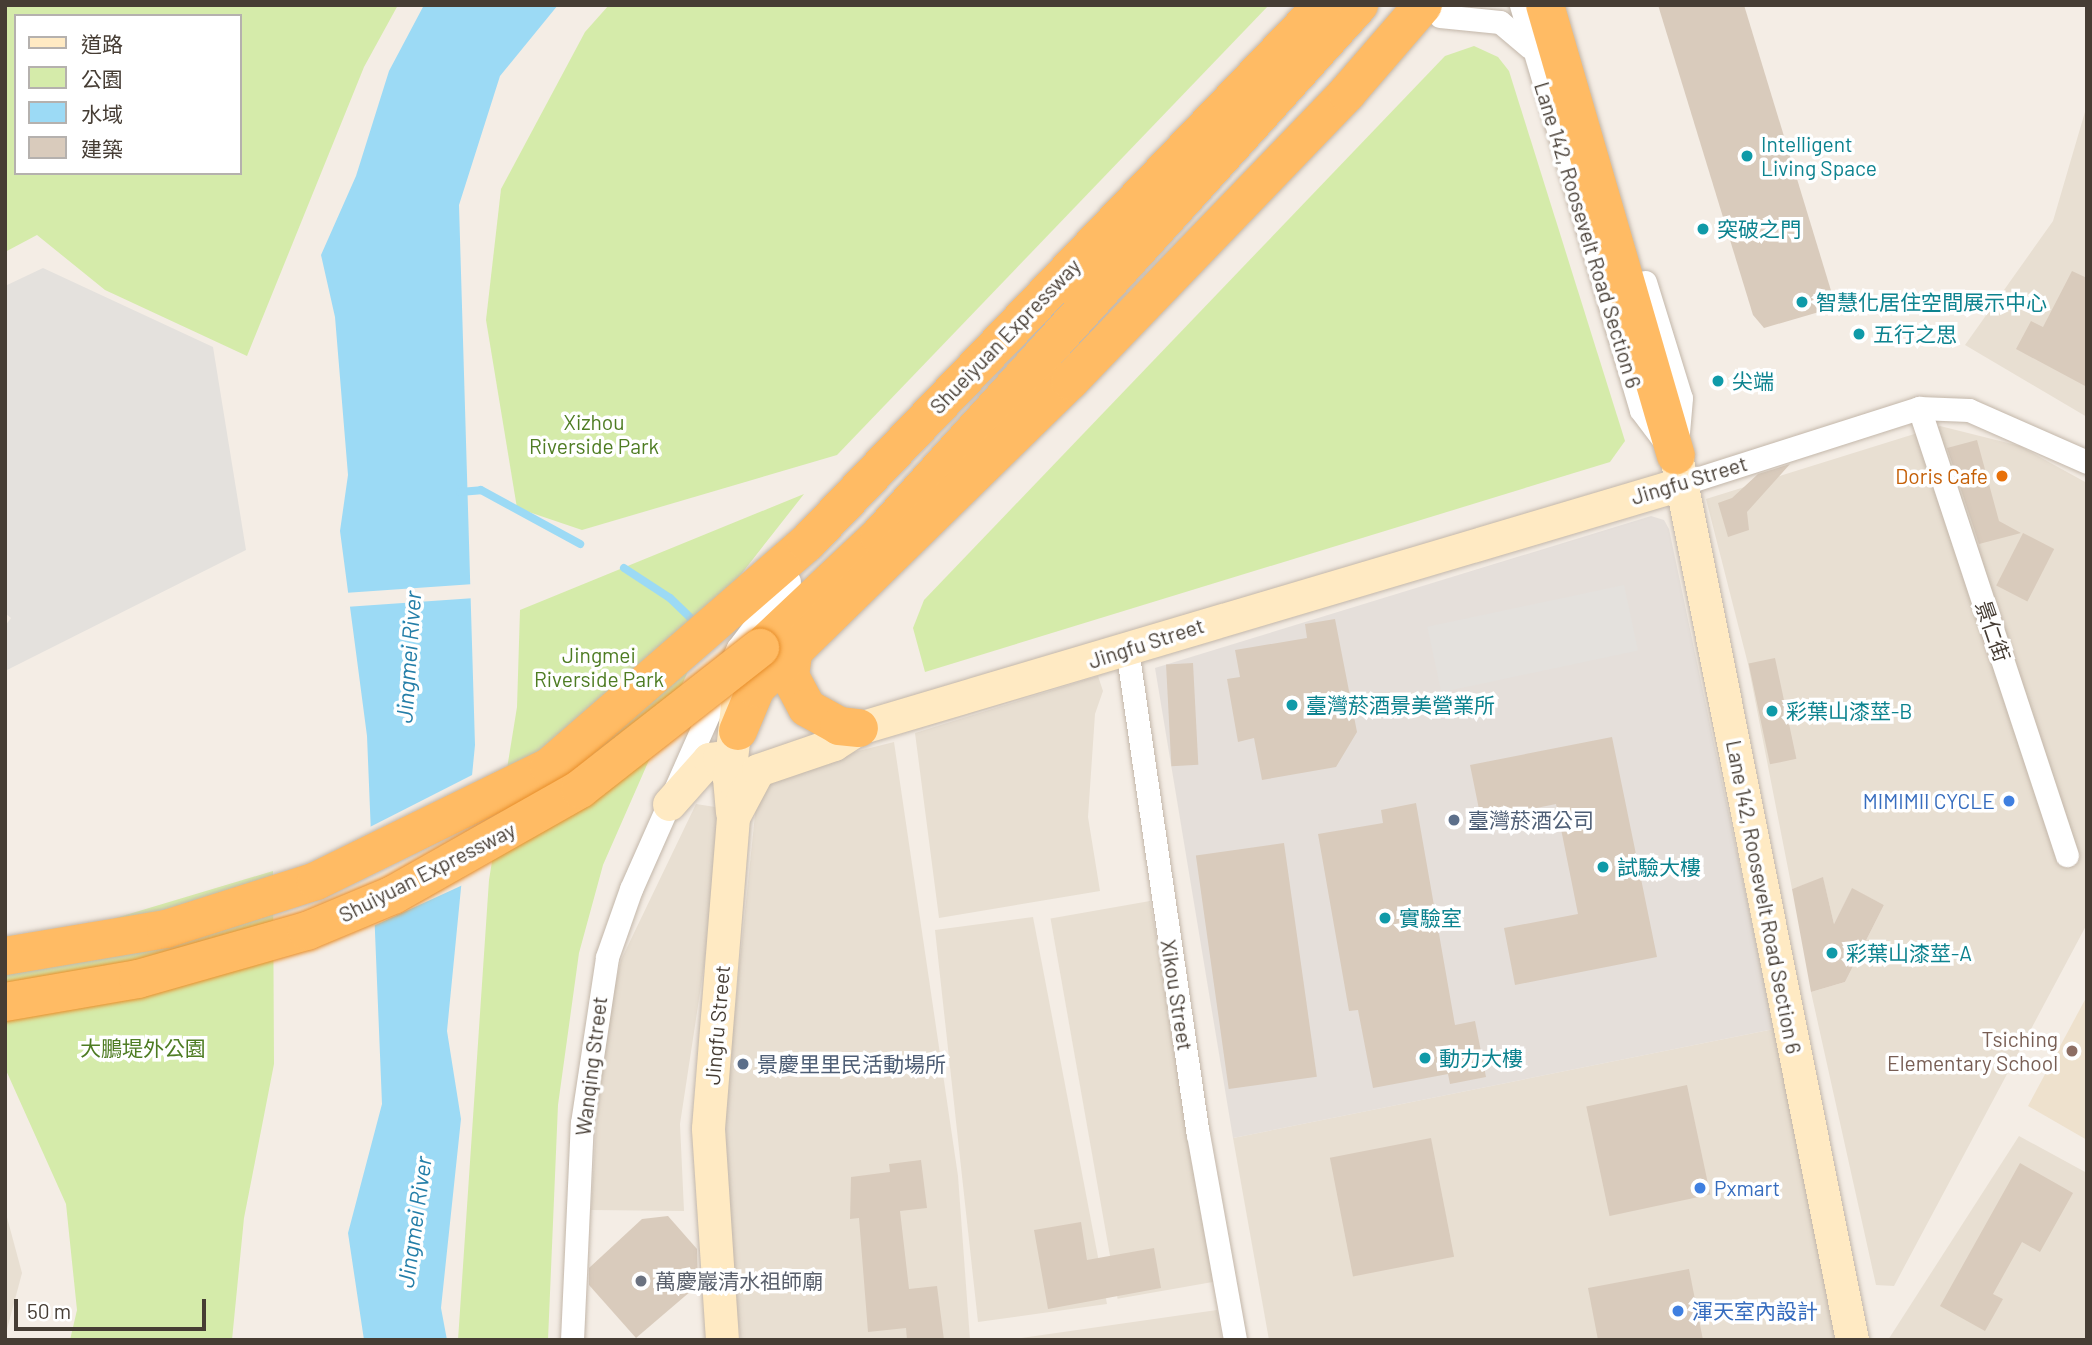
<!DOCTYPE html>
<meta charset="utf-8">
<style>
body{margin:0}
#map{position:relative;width:2092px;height:1345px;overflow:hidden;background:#f4ede5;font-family:Barlow,"Noto Sans TC",sans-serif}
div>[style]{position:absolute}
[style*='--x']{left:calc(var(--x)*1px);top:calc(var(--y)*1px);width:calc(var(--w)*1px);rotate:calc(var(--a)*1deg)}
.residential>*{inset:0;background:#e8dfd2;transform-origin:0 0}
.industrial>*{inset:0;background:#e5dfda}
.education>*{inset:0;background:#eee1cd}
.green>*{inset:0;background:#d5ebaa}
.parking>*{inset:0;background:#e4e1dd;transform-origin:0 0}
.water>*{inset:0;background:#9cdaf5}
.pier>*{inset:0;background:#f4ede5;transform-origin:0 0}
.stream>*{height:8px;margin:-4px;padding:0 4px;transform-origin:4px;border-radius:4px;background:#9cdaf5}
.building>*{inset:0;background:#d9cbbc;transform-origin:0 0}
.roads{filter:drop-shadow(0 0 2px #c3b7aa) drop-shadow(0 0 2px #c3b7aa)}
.street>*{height:23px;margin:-11.5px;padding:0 11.5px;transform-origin:11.5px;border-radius:11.5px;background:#fff}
.secondary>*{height:33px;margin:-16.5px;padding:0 16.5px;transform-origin:16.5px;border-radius:16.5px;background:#ffeac3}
.highway>*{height:38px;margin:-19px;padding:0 19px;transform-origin:19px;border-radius:19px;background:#ffbb64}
.bridges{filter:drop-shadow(0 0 2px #e88e2a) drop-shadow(0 0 2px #e88e2a)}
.highway-bridge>*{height:38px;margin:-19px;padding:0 19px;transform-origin:19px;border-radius:19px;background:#ffbb64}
.dots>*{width:19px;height:19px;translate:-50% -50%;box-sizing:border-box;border:4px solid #fff;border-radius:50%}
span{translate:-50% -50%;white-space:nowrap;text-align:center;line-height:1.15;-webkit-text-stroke:7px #fff;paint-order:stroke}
.culture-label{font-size:21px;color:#0d838f}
.left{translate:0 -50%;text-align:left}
.street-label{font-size:21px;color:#463d34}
.park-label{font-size:21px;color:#4e7c23}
.food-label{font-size:21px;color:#c56008}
.right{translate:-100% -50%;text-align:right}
.shop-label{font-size:21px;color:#366cbe}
.service-label{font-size:21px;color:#4e5e75}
.education-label{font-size:21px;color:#785e54}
.worship-label{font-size:21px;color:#5b616d}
.water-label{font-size:23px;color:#247ea8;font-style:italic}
.frame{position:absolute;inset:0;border:7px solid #463d34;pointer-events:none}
.legend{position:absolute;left:14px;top:14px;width:228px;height:161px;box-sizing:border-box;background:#fff;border:2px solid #b5b1ae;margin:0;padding:9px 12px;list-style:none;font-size:21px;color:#463d34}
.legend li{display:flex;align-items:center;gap:14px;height:35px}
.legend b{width:35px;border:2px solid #b5b1ae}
.scale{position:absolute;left:14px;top:1299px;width:192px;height:32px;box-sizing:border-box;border:4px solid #463d34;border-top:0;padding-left:9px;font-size:21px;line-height:24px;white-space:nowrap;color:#463d34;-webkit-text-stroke:5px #fff;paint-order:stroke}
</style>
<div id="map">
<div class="residential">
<div style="clip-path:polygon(2087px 105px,2087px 417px,1965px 345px,2053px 221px)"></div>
<div style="clip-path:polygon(1940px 426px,2020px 446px,2087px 483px,2087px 924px,1894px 1286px,1876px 1285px,1811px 992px,1845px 982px,1884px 905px,1852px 889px,1834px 924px,1823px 878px,1792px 889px,1748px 664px,1706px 499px)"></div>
<div style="clip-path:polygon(1098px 676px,1103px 691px,1095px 714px,1088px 817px,1100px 891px,939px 918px,915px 733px)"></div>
<div style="clip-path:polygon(894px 742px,958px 1176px,970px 1340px,741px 1340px,728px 1258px,725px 1105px,758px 786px,810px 763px)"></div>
<div style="clip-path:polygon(696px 804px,728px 809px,680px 1124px,684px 1211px,591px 1210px,601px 1046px,621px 960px)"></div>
<div style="left:1150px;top:901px;width:386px;height:101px;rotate:80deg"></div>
<div style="clip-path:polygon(1033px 917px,1107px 1304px,978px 1322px,935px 930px)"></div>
<div style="clip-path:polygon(1774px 1029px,1836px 1340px,1269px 1340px,1233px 1138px)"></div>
<div style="clip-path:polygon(2019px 1136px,2087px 1173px,2087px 1340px,1888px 1340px)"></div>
<div style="clip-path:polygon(5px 1210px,22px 1273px,5px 1337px)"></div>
<div style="clip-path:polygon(1217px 1310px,1222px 1340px,1007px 1340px)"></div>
</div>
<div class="industrial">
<div style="clip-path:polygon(1651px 516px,1664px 520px,1669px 529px,1774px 1029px,1233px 1138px,1155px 668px)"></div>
</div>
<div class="education">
<div style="clip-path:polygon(2087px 996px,2087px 1140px,2028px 1106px)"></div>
</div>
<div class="green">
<div style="clip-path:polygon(evenodd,5px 5px,398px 5px,364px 67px,247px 356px,105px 290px,37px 235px,5px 252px,5px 5px,16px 16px,240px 16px,240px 173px,16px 173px,16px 16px)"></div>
<div style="clip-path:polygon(609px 5px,1269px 5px,837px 455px,582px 530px,517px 508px,486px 320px,501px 189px,585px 32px)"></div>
<div style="clip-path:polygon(1474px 46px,1498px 57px,1509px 71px,1625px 441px,1610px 462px,925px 672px,913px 628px,924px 600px,1445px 56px)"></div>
<div style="clip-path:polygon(804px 494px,717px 605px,603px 865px,579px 953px,558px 1105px,548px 1340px,458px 1340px,489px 880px,517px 707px,520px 610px)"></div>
<div style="clip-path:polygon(273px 871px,274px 1064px,244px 1218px,232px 1340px,70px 1340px,77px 1310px,66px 1204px,5px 1068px,5px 939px,109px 920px)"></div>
</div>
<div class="parking">
<div style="clip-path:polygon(43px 268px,213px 347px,246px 550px,5px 671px,5px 626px,11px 618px,5px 613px,5px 286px)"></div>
<div style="left:1624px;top:585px;width:67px;height:201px;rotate:78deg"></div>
</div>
<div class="water">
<div style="clip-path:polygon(424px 5px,558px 5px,500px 76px,459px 205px,475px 745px,447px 1031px,461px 1119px,441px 1308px,447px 1340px,364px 1340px,348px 1233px,382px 1104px,367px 736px,340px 531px,348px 475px,335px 317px,321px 255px,356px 176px,389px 71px)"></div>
</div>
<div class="pier">
<div style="left:474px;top:584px;width:14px;height:130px;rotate:86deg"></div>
<div style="clip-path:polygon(476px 773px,465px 884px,369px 928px,366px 829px)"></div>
</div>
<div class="stream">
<div style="--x:460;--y:492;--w:21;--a:-5"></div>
<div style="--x:481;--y:490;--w:113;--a:28.6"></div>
<div style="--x:624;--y:568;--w:55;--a:33.1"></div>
<div style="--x:670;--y:598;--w:39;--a:44"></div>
</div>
<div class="building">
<div style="clip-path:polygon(1658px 5px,1744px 5px,1836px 307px,1764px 328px,1753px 315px)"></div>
<div style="clip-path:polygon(2072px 271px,2087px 278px,2087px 387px,2016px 349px,2031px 321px,2043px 327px)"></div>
<div style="clip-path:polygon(1977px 440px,1999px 521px,2021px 533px,1979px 544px,1947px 448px)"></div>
<div style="clip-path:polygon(1790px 464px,1747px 512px,1749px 530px,1728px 537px,1718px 503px,1732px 498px,1758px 474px)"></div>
<div style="left:2023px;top:533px;width:35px;height:59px;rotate:27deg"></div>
<div style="clip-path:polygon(1335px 619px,1357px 732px,1336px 767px,1262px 780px,1254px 738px,1238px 742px,1227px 679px,1240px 677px,1235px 650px,1307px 638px,1305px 624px)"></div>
<div style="left:1775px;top:658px;width:103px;height:27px;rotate:78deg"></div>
<div style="left:1193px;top:663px;width:102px;height:27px;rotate:87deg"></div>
<div style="clip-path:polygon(1612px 737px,1657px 957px,1515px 985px,1504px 928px,1578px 914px,1556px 804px,1481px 819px,1470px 765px)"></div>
<div style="clip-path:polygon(1416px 803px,1455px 1025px,1475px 1021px,1486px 1077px,1450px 1084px,1448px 1074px,1373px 1088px,1358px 1010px,1349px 1011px,1318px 834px,1383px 823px,1381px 810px)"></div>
<div style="left:1284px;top:843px;width:236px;height:89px;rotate:82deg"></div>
<div style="clip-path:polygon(1823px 877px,1834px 924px,1852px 888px,1884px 905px,1845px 982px,1811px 992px,1792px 889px)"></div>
<div style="left:1687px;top:1085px;width:112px;height:103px;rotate:78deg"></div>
<div style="left:1431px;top:1138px;width:121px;height:103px;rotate:79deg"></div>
<div style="clip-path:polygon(921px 1160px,927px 1208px,900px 1211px,909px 1289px,937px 1286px,944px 1340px,907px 1340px,906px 1328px,868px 1332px,859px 1218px,850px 1219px,851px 1177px,890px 1172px,889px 1164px)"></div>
<div style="clip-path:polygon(2020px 1163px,2073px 1193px,2040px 1252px,2022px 1242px,1993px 1294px,2003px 1299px,1985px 1331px,1940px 1306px)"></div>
<div style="clip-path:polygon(668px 1216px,697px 1249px,698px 1285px,636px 1338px,589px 1285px,589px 1268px,642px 1219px)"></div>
<div style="clip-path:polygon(1081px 1222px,1087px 1260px,1154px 1248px,1161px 1288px,1048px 1309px,1034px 1230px)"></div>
<div style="clip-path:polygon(1689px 1269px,1703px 1340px,1598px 1340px,1588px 1288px)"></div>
</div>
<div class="roads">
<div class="street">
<div style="--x:1521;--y:5;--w:422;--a:73.5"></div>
<div style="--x:1641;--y:410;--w:36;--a:53"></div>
<div style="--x:1440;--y:16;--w:60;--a:5.7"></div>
<div style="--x:1500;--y:22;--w:39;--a:40"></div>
<div style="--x:1645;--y:282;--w:121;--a:72.8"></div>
<div style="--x:1681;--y:398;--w:33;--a:95"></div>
<div style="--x:1919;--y:408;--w:471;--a:71.7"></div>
<div style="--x:1684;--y:483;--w:247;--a:-17.7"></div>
<div style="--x:1919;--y:408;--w:50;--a:2.3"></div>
<div style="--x:1969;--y:410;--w:129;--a:23.8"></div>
<div style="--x:1127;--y:649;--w:490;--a:81.7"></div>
<div style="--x:1198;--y:1134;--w:209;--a:79.8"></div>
<div style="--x:572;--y:1340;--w:217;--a:-87.4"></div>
<div style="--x:582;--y:1123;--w:168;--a:-81.4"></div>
<div style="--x:607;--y:957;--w:72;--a:-70.6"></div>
<div style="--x:631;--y:889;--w:264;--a:-66.1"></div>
<div style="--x:738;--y:648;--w:84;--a:-52.7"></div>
</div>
<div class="secondary">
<div style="--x:1677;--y:461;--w:896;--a:78.74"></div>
<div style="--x:669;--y:804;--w:60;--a:-48.4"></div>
<div style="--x:709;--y:759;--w:10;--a:-6"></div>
<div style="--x:719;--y:758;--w:21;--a:62"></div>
<div style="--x:732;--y:812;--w:35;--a:-95"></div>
<div style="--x:729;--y:777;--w:71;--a:-83.6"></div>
<div style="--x:722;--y:1340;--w:212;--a:-93.8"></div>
<div style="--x:708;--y:1128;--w:312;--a:-85.4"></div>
<div style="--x:733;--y:817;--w:53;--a:-62"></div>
<div style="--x:758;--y:770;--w:80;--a:-18.9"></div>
<div style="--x:834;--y:744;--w:30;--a:-33"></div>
<div style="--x:859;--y:728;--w:861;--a:-16.54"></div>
</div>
<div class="highway">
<div style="--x:1545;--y:5;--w:469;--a:73.8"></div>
<div style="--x:760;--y:648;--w:163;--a:-43.3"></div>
<div style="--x:879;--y:536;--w:716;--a:-47.89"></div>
<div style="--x:793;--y:654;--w:22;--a:98"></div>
<div style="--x:790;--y:676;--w:36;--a:62"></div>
<div style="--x:807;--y:708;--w:37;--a:29"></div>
<div style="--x:839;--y:726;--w:20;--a:6"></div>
<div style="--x:738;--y:731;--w:47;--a:-67.3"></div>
<div style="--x:756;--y:688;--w:439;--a:-44.4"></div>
<div style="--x:1070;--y:381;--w:400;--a:-46.1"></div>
<div style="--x:1347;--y:93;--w:116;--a:-49.2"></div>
<div style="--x:5;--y:956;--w:163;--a:-9.5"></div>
<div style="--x:166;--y:929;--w:157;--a:-17.7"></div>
<div style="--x:316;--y:881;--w:259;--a:-26.1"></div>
<div style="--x:549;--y:767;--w:342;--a:-41"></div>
<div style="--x:807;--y:543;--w:745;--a:-46.2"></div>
</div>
</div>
<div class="bridges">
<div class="highway-bridge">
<div style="--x:5;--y:1002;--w:135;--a:-9.8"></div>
<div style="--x:138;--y:979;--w:176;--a:-15.9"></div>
<div style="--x:307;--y:931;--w:93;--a:-22.7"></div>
<div style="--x:393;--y:895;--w:215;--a:-29.5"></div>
<div style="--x:580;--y:789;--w:229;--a:-38.1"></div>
</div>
</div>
<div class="dots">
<div style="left:1747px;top:156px;background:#0f9aa8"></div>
<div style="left:1703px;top:229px;background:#0f9aa8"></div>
<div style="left:1802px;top:302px;background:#0f9aa8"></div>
<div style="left:1859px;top:334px;background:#0f9aa8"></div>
<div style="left:1718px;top:381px;background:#0f9aa8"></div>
<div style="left:2002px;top:476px;background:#e8710a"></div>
<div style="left:1292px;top:705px;background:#0f9aa8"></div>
<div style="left:1772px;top:711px;background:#0f9aa8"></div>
<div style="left:2009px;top:801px;background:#3f7fe0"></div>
<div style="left:1454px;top:820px;background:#5c6f8a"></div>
<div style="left:1603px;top:867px;background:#0f9aa8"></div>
<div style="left:1385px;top:918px;background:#0f9aa8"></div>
<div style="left:1832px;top:953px;background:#0f9aa8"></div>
<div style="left:2072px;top:1051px;background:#8d6e63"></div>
<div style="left:1425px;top:1058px;background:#0f9aa8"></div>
<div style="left:743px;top:1064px;background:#5c6f8a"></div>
<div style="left:1700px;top:1188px;background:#3f7fe0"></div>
<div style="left:641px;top:1281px;background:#6b7280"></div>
<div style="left:1678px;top:1311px;background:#3f7fe0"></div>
</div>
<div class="culture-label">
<span class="left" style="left:1761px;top:156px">Intelligent<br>Living Space</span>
<span class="left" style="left:1717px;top:229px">突破之門</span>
<span class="left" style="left:1816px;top:302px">智慧化居住空間展示中心</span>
<span class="left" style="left:1873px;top:334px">五行之思</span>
<span class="left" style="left:1732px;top:381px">尖端</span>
<span class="left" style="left:1306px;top:705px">臺灣菸酒景美營業所</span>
<span class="left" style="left:1786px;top:711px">彩葉山漆莖-B</span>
<span class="left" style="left:1617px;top:867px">試驗大樓</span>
<span class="left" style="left:1399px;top:918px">實驗室</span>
<span class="left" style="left:1846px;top:953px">彩葉山漆莖-A</span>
<span class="left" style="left:1439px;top:1058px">動力大樓</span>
</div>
<div class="street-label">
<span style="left:1588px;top:235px;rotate:73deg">Lane 142, Roosevelt Road Section 6</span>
<span style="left:1005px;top:336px;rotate:-46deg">Shueiyuan Expressway</span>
<span style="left:1689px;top:480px;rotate:-17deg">Jingfu Street</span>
<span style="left:1993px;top:631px;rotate:71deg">景仁街</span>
<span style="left:1146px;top:643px;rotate:-18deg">Jingfu Street</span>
<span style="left:427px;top:872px;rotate:-27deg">Shuiyuan Expressway</span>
<span style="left:1764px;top:897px;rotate:79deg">Lane 142, Roosevelt Road Section 6</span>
<span style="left:1177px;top:995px;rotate:81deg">Xikou Street</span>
<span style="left:717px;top:1025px;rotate:-85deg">Jingfu Street</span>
<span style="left:591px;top:1066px;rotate:-83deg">Wanqing Street</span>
</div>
<div class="park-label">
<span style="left:594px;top:434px">Xizhou<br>Riverside Park</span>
<span style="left:599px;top:667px">Jingmei<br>Riverside Park</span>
<span style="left:143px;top:1048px">大鵬堤外公園</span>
</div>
<div class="food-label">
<span class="right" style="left:1988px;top:476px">Doris Cafe</span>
</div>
<div class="shop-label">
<span class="right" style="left:1995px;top:801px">MIMIMII CYCLE</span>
<span class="left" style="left:1714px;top:1188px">Pxmart</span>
<span class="left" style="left:1692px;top:1311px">渾天室內設計</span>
</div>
<div class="service-label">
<span class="left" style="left:1468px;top:820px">臺灣菸酒公司</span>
<span class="left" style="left:757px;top:1064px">景慶里里民活動場所</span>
</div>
<div class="education-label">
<span class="right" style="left:2058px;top:1051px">Tsiching<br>Elementary School</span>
</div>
<div class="worship-label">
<span class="left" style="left:655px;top:1281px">萬慶巖清水祖師廟</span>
</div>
<div class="water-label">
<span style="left:408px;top:657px;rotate:-86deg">Jingmei River</span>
<span style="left:414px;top:1222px;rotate:-82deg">Jingmei River</span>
</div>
<div class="frame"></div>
<ul class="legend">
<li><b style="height:9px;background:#ffeac3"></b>道路</li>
<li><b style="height:19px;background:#d5ebaa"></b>公園</li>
<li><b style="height:19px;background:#9cdaf5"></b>水域</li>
<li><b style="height:19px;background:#d9cbbc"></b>建築</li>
</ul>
<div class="scale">50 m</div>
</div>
